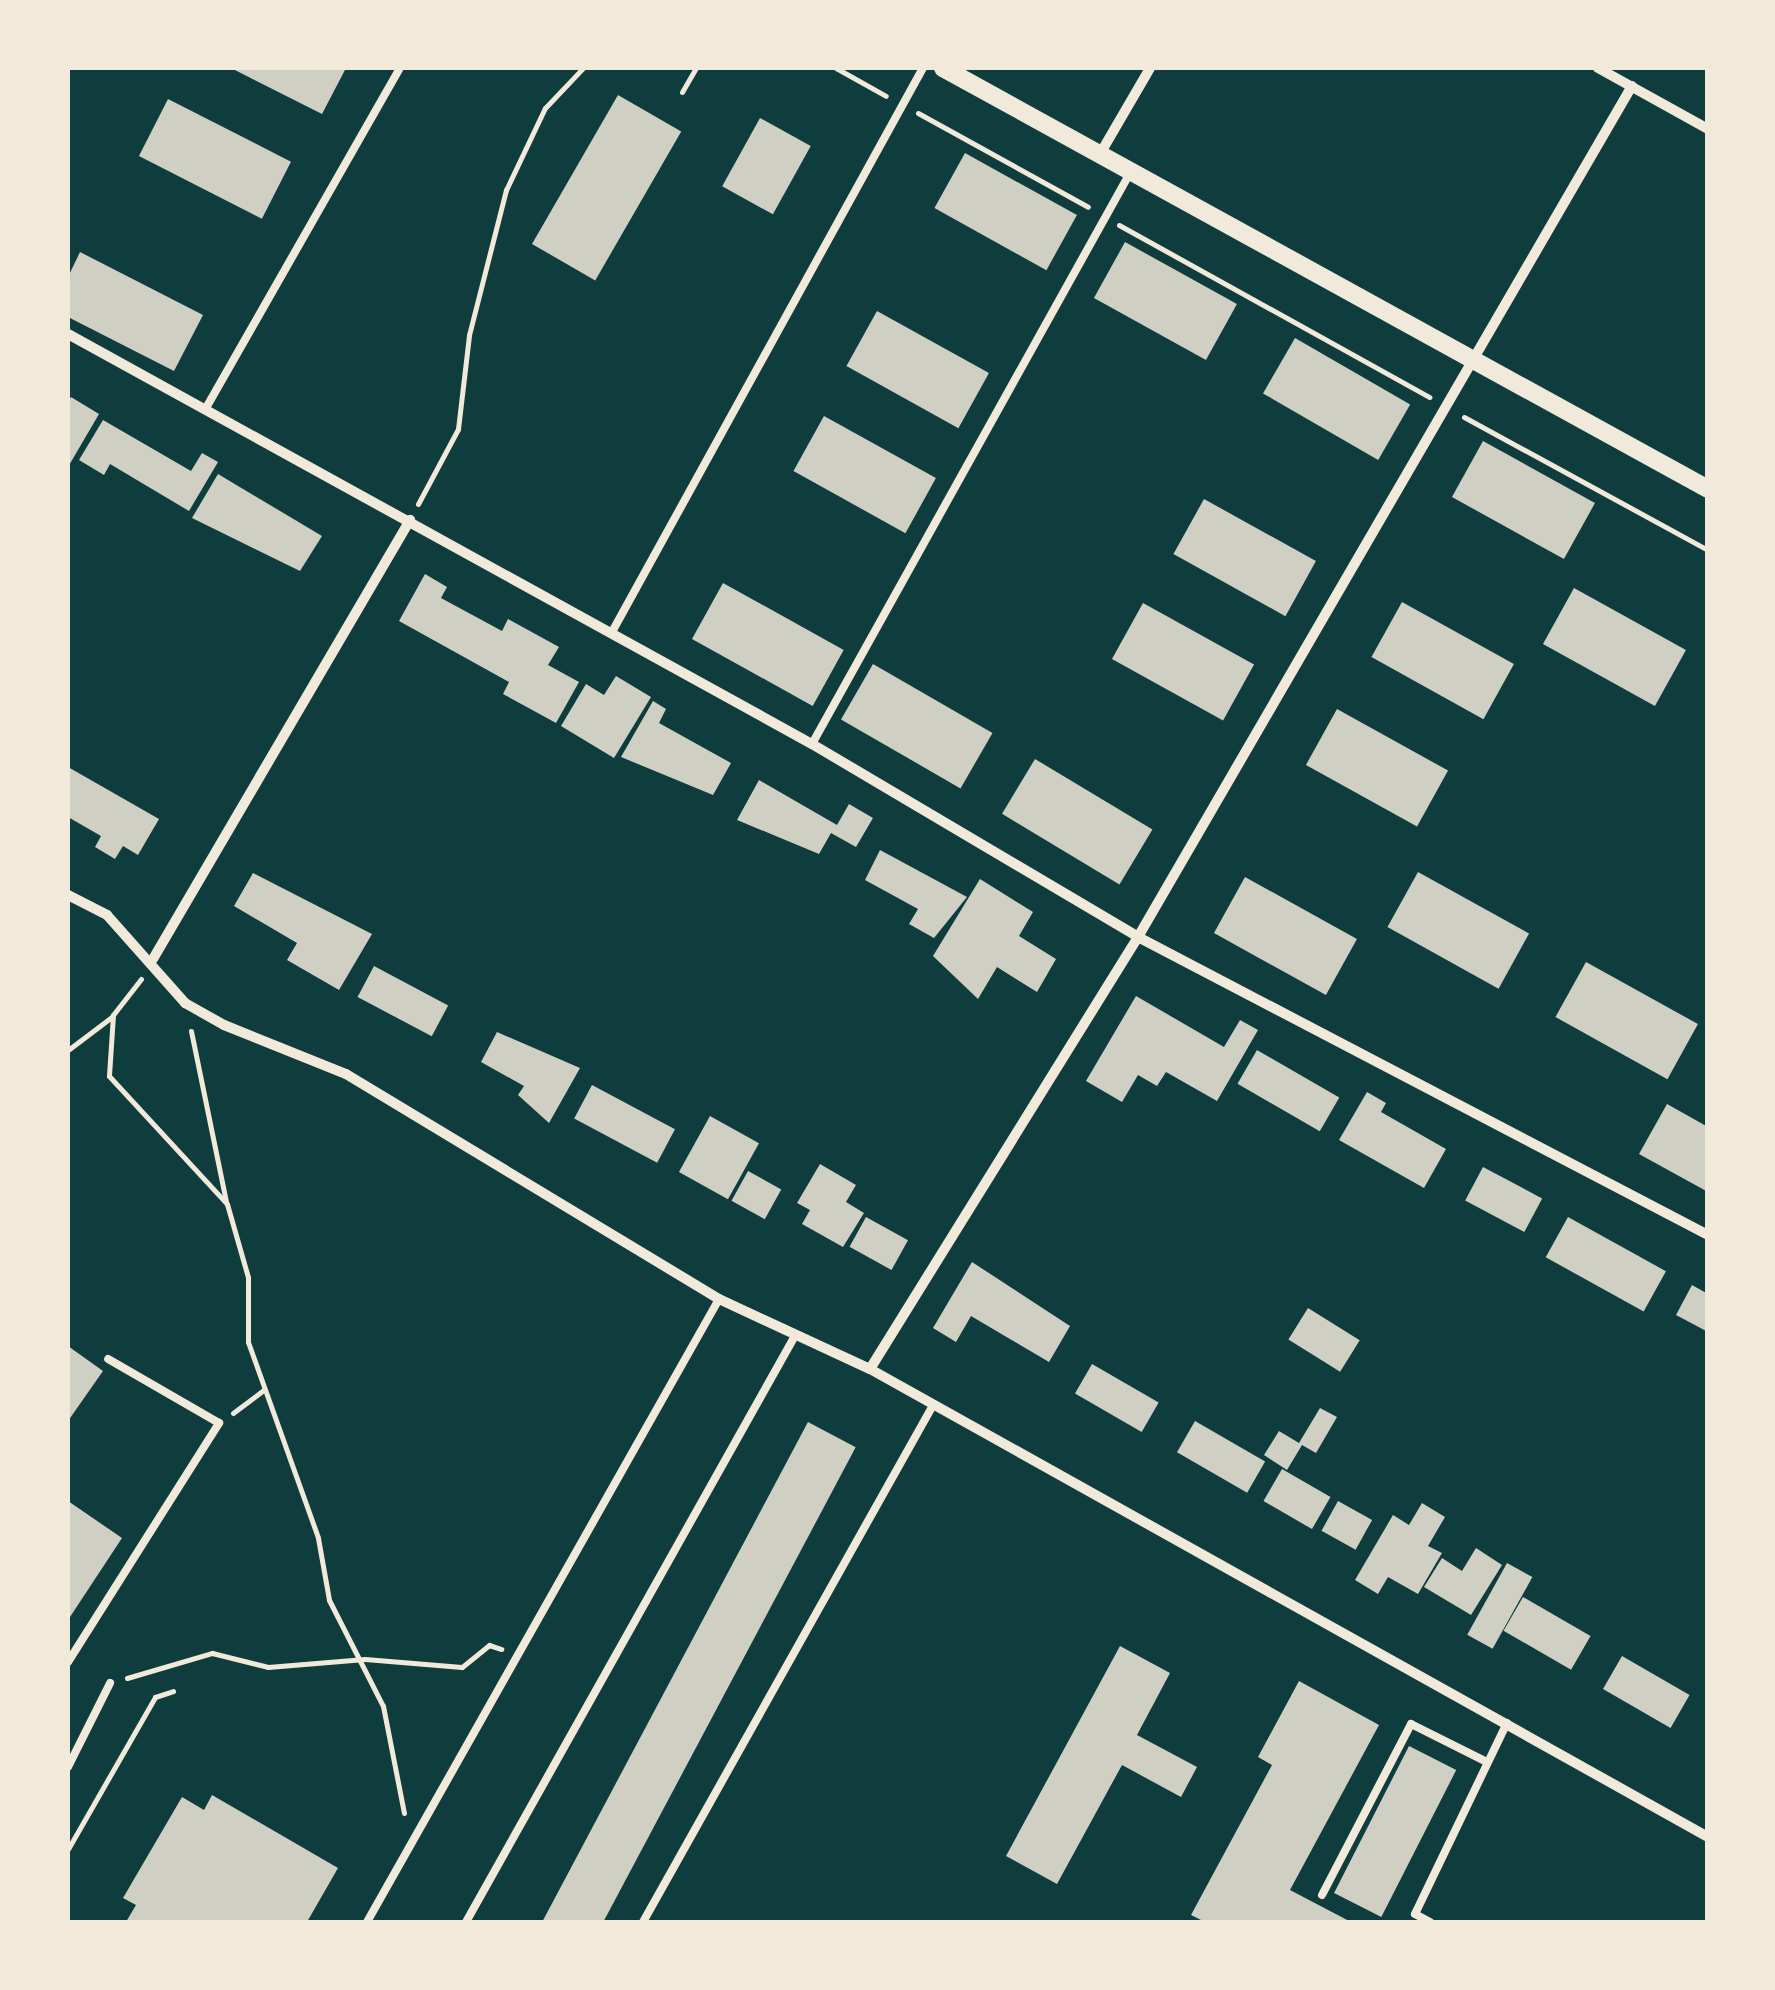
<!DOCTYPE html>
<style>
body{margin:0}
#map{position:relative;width:1775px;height:1990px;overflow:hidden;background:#0f3d3e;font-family:Raleway,sans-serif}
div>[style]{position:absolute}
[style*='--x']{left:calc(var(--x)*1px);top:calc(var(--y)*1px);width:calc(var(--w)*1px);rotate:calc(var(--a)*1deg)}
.building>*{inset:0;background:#cfcfc3;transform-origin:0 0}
.path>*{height:5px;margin:-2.5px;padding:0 2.5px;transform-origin:2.5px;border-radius:2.5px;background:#f1e9da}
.service>*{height:8px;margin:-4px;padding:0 4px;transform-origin:4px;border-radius:4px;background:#f1e9da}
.minor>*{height:10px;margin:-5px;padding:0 5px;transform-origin:5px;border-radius:5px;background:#f1e9da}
.tertiary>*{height:18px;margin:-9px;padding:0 9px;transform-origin:9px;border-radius:9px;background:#f1e9da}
span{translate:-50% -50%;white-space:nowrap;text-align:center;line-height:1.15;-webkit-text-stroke:8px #f1e9da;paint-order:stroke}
.frame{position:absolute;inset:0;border:70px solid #f1e9da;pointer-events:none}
</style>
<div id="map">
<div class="building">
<div style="clip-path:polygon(231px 68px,346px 68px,322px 114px)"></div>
<div style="left:618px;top:95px;width:73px;height:172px;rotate:30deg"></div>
<div style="left:168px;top:99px;width:138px;height:64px;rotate:27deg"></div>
<div style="left:760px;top:118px;width:58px;height:78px;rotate:29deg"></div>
<div style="left:965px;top:153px;width:128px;height:63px;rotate:29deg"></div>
<div style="left:1125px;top:242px;width:128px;height:64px;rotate:29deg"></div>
<div style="clip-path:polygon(80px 252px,203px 315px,174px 371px,68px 317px,68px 277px)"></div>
<div style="left:877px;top:311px;width:128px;height:63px;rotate:29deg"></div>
<div style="left:1295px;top:338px;width:133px;height:64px;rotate:30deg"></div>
<div style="clip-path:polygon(71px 397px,99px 414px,68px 467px,68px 402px)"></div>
<div style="left:824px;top:416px;width:128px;height:63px;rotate:29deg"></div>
<div style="clip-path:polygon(103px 420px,191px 471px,202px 453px,218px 462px,189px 511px,110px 464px,104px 475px,79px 460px)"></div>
<div style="left:1483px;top:441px;width:128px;height:64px;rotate:29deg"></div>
<div style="clip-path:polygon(218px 474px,322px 536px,300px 571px,192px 518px)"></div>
<div style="left:1204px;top:499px;width:128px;height:63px;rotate:29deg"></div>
<div style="clip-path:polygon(425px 574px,447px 587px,441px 598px,502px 631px,508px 619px,559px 647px,548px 665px,579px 682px,556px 723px,503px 694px,509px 682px,399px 621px)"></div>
<div style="left:723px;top:583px;width:138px;height:64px;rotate:29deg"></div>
<div style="left:1574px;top:588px;width:128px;height:64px;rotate:29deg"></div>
<div style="left:1402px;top:602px;width:128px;height:63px;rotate:29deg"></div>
<div style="left:1143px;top:603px;width:127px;height:64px;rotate:29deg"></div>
<div style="left:873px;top:664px;width:138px;height:64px;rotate:30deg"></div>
<div style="clip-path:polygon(616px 676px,651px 697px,614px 758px,561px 726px,586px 684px,604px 695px)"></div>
<div style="clip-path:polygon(653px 701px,666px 709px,659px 723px,731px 763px,713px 795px,621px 757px)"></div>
<div style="left:1337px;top:709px;width:127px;height:64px;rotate:29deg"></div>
<div style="left:1035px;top:759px;width:137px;height:64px;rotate:31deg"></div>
<div style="clip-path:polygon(68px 767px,159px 819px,138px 855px,123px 846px,115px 859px,95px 847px,101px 836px,68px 817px)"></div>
<div style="clip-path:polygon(759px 780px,837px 825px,849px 804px,873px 818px,856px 847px,831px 833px,819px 854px,737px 820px)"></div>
<div style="clip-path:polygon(880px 850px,967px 897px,934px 938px,909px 924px,918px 909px,865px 880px)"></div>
<div style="left:1418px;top:872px;width:127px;height:63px;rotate:29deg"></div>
<div style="clip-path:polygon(253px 873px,372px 934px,339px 990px,287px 960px,297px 943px,234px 906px)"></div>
<div style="left:1245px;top:877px;width:128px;height:64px;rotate:29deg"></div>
<div style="clip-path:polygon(980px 879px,1033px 912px,1019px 936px,1056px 959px,1037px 992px,997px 967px,978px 999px,933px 956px)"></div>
<div style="left:1586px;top:962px;width:128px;height:63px;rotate:29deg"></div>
<div style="left:374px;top:966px;width:84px;height:35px;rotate:28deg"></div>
<div style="clip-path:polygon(1136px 996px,1224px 1047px,1240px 1020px,1258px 1030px,1217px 1101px,1166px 1072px,1157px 1086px,1138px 1075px,1122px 1102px,1086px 1081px)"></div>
<div style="clip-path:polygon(497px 1032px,580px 1068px,549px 1123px,518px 1095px,524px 1086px,481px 1062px)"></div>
<div style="left:1257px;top:1050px;width:95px;height:39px;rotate:30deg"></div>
<div style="left:592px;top:1085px;width:94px;height:38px;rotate:28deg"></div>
<div style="clip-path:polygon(1367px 1092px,1386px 1103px,1381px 1112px,1446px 1149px,1424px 1188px,1339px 1140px)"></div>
<div style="clip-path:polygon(1667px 1104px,1708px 1127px,1708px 1192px,1639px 1154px)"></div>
<div style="left:710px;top:1116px;width:56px;height:64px;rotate:29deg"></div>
<div style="clip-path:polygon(820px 1164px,856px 1185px,846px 1202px,864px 1213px,843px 1247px,802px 1224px,810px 1210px,797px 1203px)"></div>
<div style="left:1483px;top:1167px;width:67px;height:38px;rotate:28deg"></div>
<div style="left:748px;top:1171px;width:38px;height:34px;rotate:29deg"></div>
<div style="left:866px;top:1217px;width:48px;height:34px;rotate:29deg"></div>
<div style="left:1568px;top:1217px;width:112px;height:46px;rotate:29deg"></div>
<div style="clip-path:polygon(972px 1262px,1070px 1326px,1049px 1362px,971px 1316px,956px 1342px,933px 1328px)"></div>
<div style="clip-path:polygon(1692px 1285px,1708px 1294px,1708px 1332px,1676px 1315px)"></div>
<div style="left:1308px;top:1308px;width:61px;height:37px;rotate:32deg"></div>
<div style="clip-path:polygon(68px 1346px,103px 1371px,68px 1421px)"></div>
<div style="left:1092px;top:1364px;width:77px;height:34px;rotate:30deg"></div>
<div style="clip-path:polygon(1320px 1408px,1337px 1417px,1316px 1453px,1302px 1445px,1287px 1470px,1264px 1455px,1279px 1431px,1299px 1443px)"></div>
<div style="left:1195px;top:1421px;width:81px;height:36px;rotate:30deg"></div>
<div style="left:808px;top:1422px;width:54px;height:568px;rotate:28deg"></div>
<div style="left:1282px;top:1469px;width:56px;height:37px;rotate:30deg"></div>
<div style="clip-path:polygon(68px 1501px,122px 1538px,68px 1620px)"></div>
<div style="left:1338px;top:1501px;width:39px;height:34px;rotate:29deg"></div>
<div style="clip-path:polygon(1422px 1503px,1445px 1517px,1428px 1546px,1442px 1553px,1418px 1594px,1388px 1577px,1378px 1594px,1355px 1580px,1393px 1515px,1409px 1525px)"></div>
<div style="clip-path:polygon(1476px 1548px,1502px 1565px,1471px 1615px,1424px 1587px,1442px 1558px,1462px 1571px)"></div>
<div style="left:1507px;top:1563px;width:29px;height:82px;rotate:29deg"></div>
<div style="left:1523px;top:1597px;width:78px;height:39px;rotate:30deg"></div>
<div style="clip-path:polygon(1120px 1646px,1170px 1673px,1137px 1735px,1197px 1767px,1181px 1797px,1122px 1765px,1057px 1884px,1006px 1856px)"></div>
<div style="left:1622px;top:1656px;width:78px;height:38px;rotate:30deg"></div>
<div style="clip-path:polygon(1299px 1681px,1379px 1725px,1290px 1890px,1351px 1922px,1205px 1922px,1191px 1915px,1272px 1765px,1258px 1757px)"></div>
<div style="left:1409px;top:1746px;width:53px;height:165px;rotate:27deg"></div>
<div style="clip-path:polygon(212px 1795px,338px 1868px,307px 1922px,126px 1922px,136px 1905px,123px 1898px,182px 1797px,204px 1810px)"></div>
</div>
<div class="path">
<div style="--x:836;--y:68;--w:57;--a:29.2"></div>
<div style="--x:682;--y:92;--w:28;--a:-60"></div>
<div style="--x:918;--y:113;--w:194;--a:28.9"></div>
<div style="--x:1119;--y:225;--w:355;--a:29"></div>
<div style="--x:1464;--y:417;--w:278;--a:28.6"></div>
<div style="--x:418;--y:504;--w:85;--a:-61.9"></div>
<div style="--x:458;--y:429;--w:95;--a:-83.3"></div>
<div style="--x:469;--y:335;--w:150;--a:-75.7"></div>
<div style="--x:506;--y:190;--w:91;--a:-64.6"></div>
<div style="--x:545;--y:108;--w:55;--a:-46.5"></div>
<div style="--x:141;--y:979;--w:46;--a:127.9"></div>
<div style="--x:113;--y:1015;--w:61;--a:93.8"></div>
<div style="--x:109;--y:1076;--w:174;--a:47.3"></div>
<div style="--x:227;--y:1204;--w:76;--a:74"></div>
<div style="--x:248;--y:1277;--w:65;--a:90"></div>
<div style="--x:248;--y:1342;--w:208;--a:70.3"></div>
<div style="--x:318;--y:1538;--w:63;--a:79.9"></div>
<div style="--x:329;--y:1600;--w:119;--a:63"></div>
<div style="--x:383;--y:1706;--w:109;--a:78.9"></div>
<div style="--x:191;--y:1031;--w:174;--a:78.4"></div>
<div style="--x:68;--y:1050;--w:56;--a:-37.1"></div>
<div style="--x:233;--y:1413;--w:39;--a:-37"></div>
<div style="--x:127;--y:1678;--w:89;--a:-16.4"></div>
<div style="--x:212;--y:1653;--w:58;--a:14"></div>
<div style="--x:268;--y:1667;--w:97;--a:-4.7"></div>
<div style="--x:365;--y:1659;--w:97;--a:4.7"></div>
<div style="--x:462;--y:1667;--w:35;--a:-39"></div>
<div style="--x:489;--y:1645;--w:13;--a:18"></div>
<div style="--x:68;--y:1849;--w:175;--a:-60.2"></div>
<div style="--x:155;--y:1697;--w:19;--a:-18"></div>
</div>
<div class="service">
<div style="--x:206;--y:408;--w:391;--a:-60.3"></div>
<div style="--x:612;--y:632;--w:644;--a:-61.13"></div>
<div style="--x:812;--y:744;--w:656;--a:-60.89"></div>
<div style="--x:68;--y:1662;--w:283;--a:-57.7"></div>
<div style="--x:219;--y:1423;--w:128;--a:-150"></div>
<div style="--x:68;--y:1767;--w:94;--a:-63.4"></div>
<div style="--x:1322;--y:1895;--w:193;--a:-62.5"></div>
<div style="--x:1411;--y:1724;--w:83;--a:26.6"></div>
<div style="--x:367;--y:1922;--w:716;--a:-60.53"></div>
<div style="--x:466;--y:1922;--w:674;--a:-60.7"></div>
<div style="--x:643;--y:1922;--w:591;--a:-60.7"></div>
<div style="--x:1430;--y:1922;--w:17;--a:-152"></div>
<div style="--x:1415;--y:1914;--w:212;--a:-64.3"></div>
</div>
<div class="minor">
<div style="--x:1598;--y:68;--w:126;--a:29"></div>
<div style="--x:1100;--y:154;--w:99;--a:-59.8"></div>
<div style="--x:68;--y:334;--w:849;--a:28.86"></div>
<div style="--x:812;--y:744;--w:379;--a:30.6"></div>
<div style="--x:1138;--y:937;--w:643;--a:27.6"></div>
<div style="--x:68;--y:895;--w:44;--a:27.1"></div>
<div style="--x:107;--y:915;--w:118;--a:48.4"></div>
<div style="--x:185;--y:1003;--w:45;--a:29.4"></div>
<div style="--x:224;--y:1025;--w:131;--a:21.9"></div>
<div style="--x:346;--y:1074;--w:436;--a:31.1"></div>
<div style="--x:719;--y:1299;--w:166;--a:24.9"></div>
<div style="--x:870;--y:1369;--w:960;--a:29.18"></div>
<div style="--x:153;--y:959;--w:509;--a:-59.65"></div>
<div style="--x:870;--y:1369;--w:508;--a:-58.19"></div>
<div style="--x:1138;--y:937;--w:984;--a:-59.87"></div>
</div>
<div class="tertiary">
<div style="--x:943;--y:68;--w:873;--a:28.83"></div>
</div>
<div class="frame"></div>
</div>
